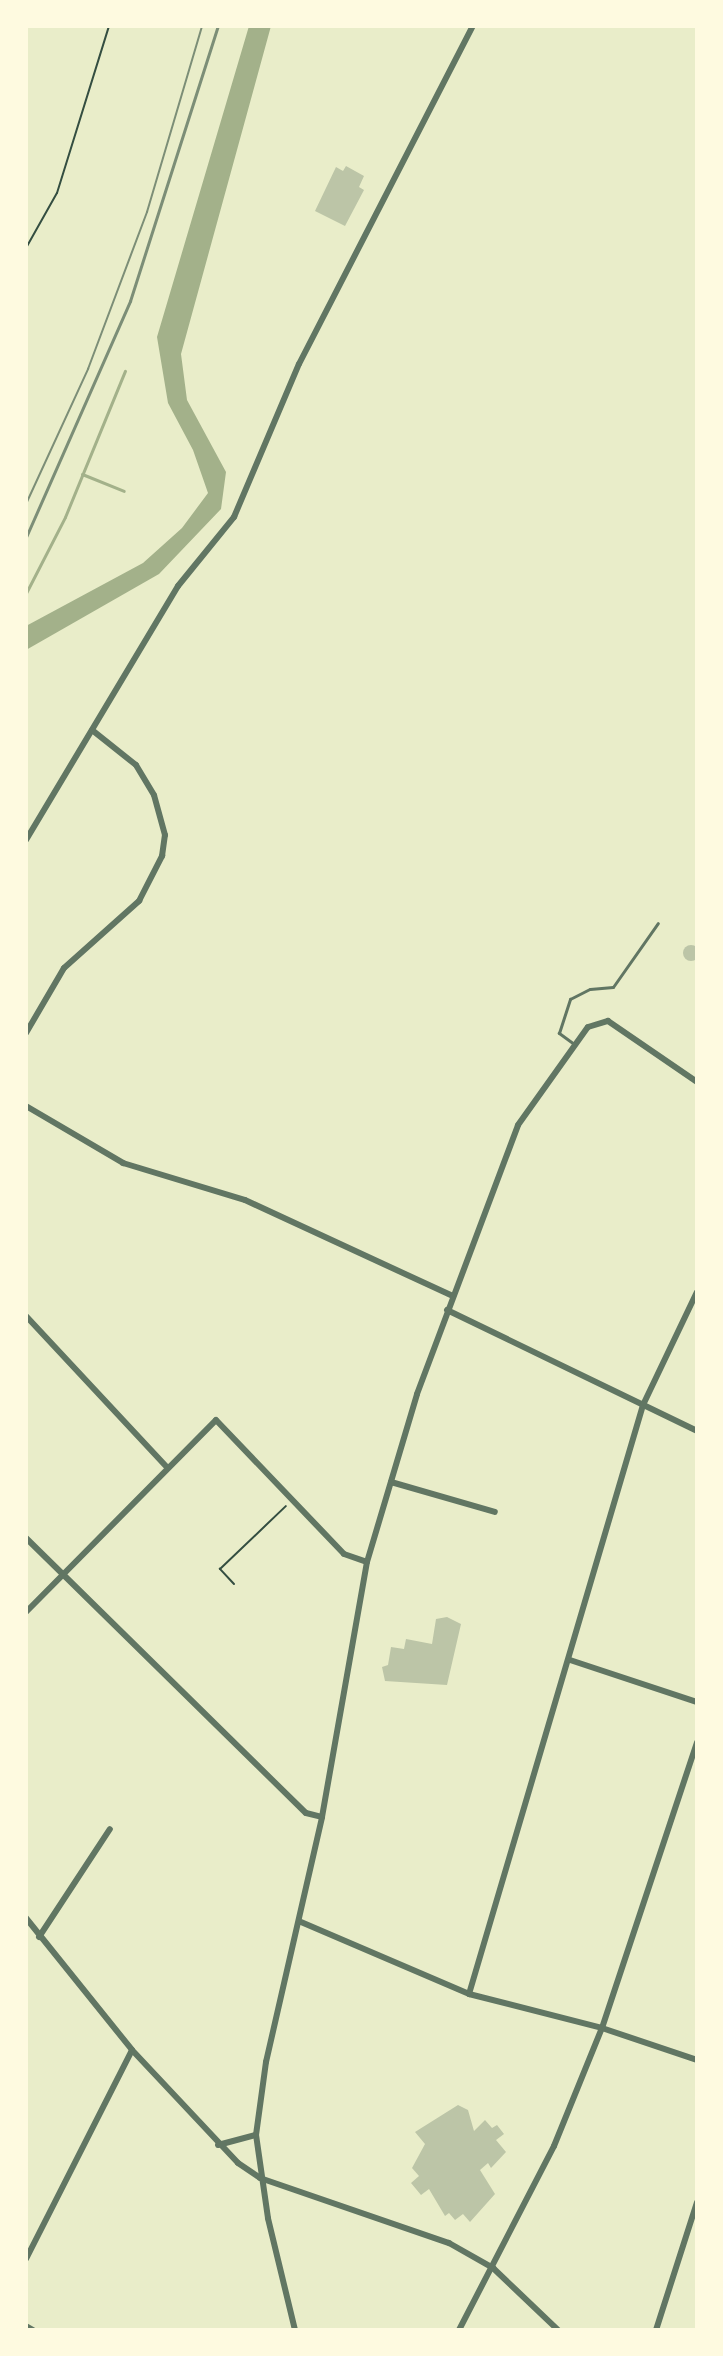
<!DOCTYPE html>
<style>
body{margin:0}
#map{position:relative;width:723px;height:2356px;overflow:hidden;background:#e9edc9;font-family:"Nunito Sans",sans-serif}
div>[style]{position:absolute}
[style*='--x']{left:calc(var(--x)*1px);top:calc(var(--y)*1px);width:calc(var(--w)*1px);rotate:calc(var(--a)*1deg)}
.water>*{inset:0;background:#a3b18a}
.stream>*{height:3px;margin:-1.5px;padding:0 1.5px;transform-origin:1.5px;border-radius:1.5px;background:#a3b18a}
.building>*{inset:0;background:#bcc5a7}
.round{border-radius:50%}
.path>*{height:2px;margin:-1px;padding:0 1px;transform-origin:1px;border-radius:1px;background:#344e41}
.service>*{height:3px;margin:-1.5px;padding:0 1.5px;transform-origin:1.5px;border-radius:1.5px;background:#617663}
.minor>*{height:6px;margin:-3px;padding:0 3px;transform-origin:3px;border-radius:3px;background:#617663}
.tram>*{height:2px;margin:-1px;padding:0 1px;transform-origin:1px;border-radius:1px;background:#7c8e77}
.rail>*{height:3px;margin:-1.5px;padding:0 1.5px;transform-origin:1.5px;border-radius:1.5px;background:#7c8e77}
span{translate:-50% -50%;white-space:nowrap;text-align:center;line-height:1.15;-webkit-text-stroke:6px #fefae0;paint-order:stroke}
.frame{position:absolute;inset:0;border:28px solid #fefae0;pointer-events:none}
</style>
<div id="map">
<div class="water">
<div style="clip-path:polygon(249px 26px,271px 26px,181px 354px,187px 400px,226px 472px,221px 509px,159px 574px,26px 650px,26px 626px,143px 563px,182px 528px,208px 493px,193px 450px,168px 403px,157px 337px)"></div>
</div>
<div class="stream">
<div style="--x:82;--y:474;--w:45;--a:22"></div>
<div style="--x:26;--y:593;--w:85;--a:-62.8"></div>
<div style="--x:65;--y:517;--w:158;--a:-67.7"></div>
</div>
<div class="building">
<div style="clip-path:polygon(346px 166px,364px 176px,359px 187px,364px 190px,345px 226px,315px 211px,336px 167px,343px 171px)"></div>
<div class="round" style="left:683px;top:945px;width:16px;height:16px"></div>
<div style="clip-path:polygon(447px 1617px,461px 1624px,447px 1685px,385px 1681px,382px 1667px,388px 1665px,391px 1647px,404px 1649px,406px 1639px,432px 1644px,436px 1619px)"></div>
<div style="clip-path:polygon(458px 2105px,468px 2110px,474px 2131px,485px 2120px,492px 2128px,497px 2125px,504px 2134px,496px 2140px,506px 2152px,491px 2168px,488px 2163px,480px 2170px,495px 2194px,470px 2222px,463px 2214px,455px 2220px,449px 2213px,445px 2216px,429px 2189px,421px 2195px,411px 2183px,419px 2176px,412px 2168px,425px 2144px,415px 2132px)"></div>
</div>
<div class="path">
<div style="--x:26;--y:248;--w:63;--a:-60.6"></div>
<div style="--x:57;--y:193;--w:175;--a:-72.7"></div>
<div style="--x:234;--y:1584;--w:21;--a:-133"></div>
<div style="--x:220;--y:1569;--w:91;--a:-43.7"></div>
</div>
<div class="service">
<div style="--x:574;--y:1044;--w:19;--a:-144"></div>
<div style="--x:559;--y:1033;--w:36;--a:-72"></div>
<div style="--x:570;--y:999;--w:22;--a:-27"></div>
<div style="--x:590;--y:989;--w:23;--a:-5"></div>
<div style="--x:613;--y:987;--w:78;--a:-54.9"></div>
</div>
<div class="minor">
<div style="--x:26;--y:840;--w:296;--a:-59.1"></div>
<div style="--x:178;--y:586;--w:89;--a:-50.9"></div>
<div style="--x:234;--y:517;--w:166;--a:-67"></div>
<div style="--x:299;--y:364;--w:380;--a:-62.8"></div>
<div style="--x:26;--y:1033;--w:75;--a:-59.7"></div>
<div style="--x:64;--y:968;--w:101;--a:-41.8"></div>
<div style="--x:139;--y:901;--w:51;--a:-62.9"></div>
<div style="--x:162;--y:856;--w:21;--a:-82"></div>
<div style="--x:165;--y:835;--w:41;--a:-105.4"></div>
<div style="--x:154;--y:795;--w:35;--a:-121"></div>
<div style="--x:136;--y:765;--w:56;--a:-141.5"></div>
<div style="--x:26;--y:1106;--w:113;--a:30.4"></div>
<div style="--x:123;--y:1163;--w:127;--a:16.9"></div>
<div style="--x:245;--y:1200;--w:229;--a:24.8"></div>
<div style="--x:447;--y:1310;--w:278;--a:25.8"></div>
<div style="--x:26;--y:1316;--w:205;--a:47"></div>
<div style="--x:391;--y:1482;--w:108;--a:16.1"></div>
<div style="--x:26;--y:1538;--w:392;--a:44.5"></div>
<div style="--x:306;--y:1813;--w:16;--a:14"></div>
<div style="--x:26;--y:1612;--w:270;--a:-45.3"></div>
<div style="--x:216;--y:1420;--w:185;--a:46.3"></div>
<div style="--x:344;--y:1554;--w:24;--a:19"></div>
<div style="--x:570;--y:1660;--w:134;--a:18.3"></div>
<div style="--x:26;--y:1918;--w:169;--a:51.2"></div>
<div style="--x:132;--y:2050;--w:155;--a:46.8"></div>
<div style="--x:238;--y:2163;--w:27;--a:34"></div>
<div style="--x:260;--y:2178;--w:200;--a:19"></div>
<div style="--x:449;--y:2243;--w:51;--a:29.6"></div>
<div style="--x:493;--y:2268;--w:90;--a:43.6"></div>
<div style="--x:301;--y:1922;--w:183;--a:23.2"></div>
<div style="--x:469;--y:1994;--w:137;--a:14.3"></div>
<div style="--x:602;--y:2028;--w:100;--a:18.6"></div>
<div style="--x:39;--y:1937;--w:129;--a:-56.7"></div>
<div style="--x:469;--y:1994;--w:614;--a:-73.54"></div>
<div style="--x:643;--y:1405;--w:125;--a:-64.5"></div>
<div style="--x:218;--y:2145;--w:39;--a:-15"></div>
<div style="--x:26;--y:2259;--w:234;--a:-63.1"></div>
<div style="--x:26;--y:2326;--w:8;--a:30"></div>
<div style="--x:295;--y:2330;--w:115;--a:-103.6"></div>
<div style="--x:268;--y:2218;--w:84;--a:-98.2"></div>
<div style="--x:256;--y:2135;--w:74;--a:-82.2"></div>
<div style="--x:266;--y:2062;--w:251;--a:-77.1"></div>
<div style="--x:322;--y:1817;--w:259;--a:-80"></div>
<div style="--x:367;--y:1562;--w:175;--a:-73.4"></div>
<div style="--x:417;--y:1394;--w:287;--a:-69.4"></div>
<div style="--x:518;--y:1125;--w:120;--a:-54.5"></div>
<div style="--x:588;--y:1027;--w:21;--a:-17"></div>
<div style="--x:608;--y:1021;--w:108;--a:34.4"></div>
<div style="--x:459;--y:2330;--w:207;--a:-62.7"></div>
<div style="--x:554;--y:2146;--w:127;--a:-67.9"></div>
<div style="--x:602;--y:2028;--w:301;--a:-71.6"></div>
<div style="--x:656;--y:2330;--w:134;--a:-72.2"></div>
</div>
<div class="tram">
<div style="--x:26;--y:504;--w:149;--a:-65.3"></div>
<div style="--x:88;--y:369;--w:168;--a:-69.4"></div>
<div style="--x:147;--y:212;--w:194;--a:-73.5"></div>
</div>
<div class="rail">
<div style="--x:26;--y:537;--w:258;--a:-66.2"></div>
<div style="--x:130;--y:301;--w:289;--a:-72.3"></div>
</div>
<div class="frame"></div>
</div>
